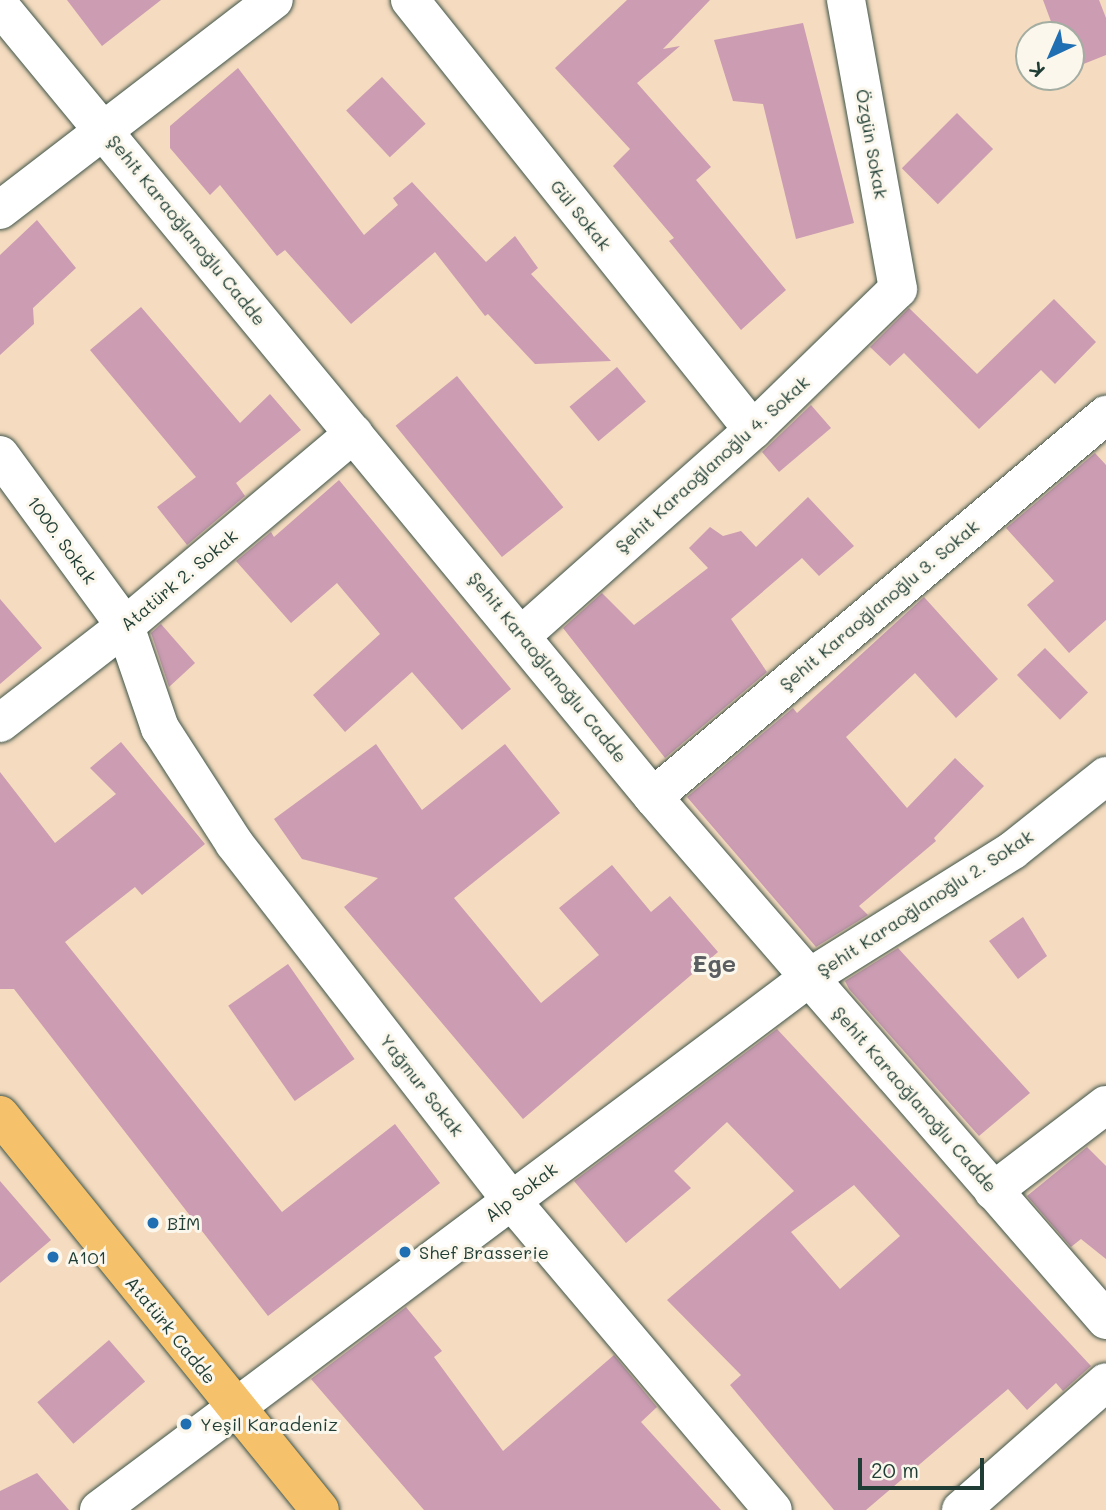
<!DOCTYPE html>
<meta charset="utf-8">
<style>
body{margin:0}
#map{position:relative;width:1106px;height:1510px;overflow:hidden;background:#f5dbbf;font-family:Mali,sans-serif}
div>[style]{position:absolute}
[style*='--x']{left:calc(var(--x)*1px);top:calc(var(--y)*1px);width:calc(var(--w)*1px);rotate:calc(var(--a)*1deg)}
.building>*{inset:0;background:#cb9cb2;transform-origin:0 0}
.roads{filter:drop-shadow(0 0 2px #3f5549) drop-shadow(0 0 2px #3f5549)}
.minor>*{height:38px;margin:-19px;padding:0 19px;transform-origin:19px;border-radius:19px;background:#fff}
.major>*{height:38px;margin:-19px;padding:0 19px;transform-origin:19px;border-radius:19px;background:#f5c16b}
.dots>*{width:19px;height:19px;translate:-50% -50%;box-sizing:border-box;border:4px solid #fbf7ec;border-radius:50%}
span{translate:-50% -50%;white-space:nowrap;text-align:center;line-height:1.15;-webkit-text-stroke:6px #fbf7ec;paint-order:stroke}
.street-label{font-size:18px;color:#1f3d34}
.poi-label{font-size:18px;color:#1f3d34}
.left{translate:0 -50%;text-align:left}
.district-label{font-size:24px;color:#5b5e60;font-weight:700}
.north{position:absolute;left:1015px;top:21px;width:70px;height:70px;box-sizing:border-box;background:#fbf7ec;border:2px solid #a3ada2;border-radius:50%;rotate:224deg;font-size:19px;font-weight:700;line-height:28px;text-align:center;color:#1f3d34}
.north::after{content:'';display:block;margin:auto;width:24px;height:32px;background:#1f6fb2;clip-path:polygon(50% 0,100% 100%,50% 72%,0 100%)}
.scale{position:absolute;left:858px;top:1458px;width:126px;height:32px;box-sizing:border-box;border:4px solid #1f3d34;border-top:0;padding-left:9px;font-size:21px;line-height:24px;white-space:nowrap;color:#1f3d34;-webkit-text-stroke:5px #fbf7ec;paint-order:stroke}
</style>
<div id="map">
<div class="building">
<div style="clip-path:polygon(67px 0,161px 0,102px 46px)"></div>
<div style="clip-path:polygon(627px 0,710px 0,663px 49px,680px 46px,637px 83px,711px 167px,696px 180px,786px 290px,741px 330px,669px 241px,674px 238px,613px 166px,630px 149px,555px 68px)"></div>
<div style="clip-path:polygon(1043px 0,1099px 0,1106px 18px,1106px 55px,1071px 69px,1071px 35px,1056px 35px)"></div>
<div style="clip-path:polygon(803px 23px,854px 223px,796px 239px,763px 104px,733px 101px,714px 40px)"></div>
<div style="clip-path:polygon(238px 68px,364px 235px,398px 205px,393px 198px,412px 182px,486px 262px,515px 236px,538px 268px,531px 274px,611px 361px,535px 364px,488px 314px,485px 316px,435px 252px,351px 324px,285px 250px,277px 256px,220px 185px,210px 195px,170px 148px,170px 126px)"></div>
<div style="left:382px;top:77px;width:64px;height:49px;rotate:47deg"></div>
<div style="left:957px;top:113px;width:51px;height:78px;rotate:45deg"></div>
<div style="clip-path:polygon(37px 220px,76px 268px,33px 308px,34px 324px,0 355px,0 255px)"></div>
<div style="clip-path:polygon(1054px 299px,1096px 342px,1055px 384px,1041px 370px,979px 429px,904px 353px,890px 366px,870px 347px,909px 308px,977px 374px)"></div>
<div style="clip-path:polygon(141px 307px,240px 423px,270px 394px,301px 430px,236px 483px,245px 496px,187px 545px,157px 507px,196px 477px,90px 350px)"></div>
<div style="left:617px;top:367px;width:45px;height:62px;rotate:50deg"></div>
<div style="left:457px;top:376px;width:169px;height:79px;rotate:51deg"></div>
<div style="clip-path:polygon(811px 405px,831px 428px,779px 472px,762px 452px)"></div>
<div style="clip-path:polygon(1095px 453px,1106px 465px,1106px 620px,1069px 653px,1027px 605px,1054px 581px,1006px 528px)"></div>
<div style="clip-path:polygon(339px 480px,511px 689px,462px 730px,412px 672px,345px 732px,313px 695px,380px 634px,337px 583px,291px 623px,236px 561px,271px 532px,274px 537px)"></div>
<div style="clip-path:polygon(808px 497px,854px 546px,819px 576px,802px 558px,731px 619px,767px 672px,665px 758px,563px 628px,602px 593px,634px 625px,708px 568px,689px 548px,710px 527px,723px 536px,741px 531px,756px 547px)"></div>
<div style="clip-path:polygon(924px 597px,998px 679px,956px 718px,915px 673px,846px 737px,907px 808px,955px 758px,984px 786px,934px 838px,936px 841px,859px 906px,868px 915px,816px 947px,687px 797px,793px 708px,797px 713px)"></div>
<div style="clip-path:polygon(0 599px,42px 648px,0 684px)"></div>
<div style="clip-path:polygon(161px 624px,195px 663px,169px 687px,151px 633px)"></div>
<div style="left:1045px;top:648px;width:62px;height:39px;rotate:46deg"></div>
<div style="clip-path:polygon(121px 742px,205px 844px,142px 895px,135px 887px,65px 942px,282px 1212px,395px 1124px,440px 1183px,268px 1316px,14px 989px,0 989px,0 772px,55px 843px,116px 794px,90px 768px)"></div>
<div style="clip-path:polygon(376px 744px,422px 810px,505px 744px,560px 813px,454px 898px,541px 1003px,599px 955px,559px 908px,612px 865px,651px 912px,670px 896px,718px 952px,523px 1119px,344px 907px,378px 878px,302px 859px,274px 819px)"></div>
<div style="clip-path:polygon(1023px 917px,1047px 956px,1018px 979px,989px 941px)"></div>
<div style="clip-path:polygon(898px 948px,1030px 1093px,979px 1136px,849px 989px,845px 981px)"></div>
<div style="left:288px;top:964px;width:116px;height:73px;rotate:55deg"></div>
<div style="clip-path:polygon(evenodd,777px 1029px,1091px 1366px,1063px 1391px,1056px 1383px,1027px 1410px,1008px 1389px,866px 1510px,834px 1510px,730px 1385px,741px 1375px,667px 1300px,794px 1191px,727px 1122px,674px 1171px,691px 1188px,626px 1243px,574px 1181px,777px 1029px,854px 1185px,900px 1236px,840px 1289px,791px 1232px,854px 1185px)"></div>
<div style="clip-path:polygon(1087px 1147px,1106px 1166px,1106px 1259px,1081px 1239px,1071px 1247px,1027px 1196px)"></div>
<div style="clip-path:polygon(0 1181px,51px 1240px,0 1283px)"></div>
<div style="clip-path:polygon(406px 1307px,442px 1351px,434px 1357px,503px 1451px,614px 1355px,657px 1407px,641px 1422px,721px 1510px,424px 1510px,311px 1379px)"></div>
<div style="left:109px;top:1340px;width:55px;height:95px;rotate:49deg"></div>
<div style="clip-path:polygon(37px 1473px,69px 1510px,0 1510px,0 1491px)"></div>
</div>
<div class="roads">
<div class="minor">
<div style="--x:410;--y:0;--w:550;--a:51.42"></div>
<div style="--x:0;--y:6;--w:1026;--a:50.46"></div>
<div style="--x:653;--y:797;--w:692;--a:49.1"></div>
<div style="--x:0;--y:210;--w:345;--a:-37.5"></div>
<div style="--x:0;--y:455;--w:212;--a:53.8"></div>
<div style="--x:125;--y:626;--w:108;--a:71.1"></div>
<div style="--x:160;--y:728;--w:137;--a:57.2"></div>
<div style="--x:234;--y:843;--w:450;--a:52.2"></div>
<div style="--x:510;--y:1199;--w:407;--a:49.8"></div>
<div style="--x:522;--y:635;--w:309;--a:-41.6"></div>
<div style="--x:753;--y:430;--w:202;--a:-44.2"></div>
<div style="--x:898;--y:289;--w:294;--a:-100.2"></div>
<div style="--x:0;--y:723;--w:158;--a:-37.8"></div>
<div style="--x:125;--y:626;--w:299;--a:-40.1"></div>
<div style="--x:653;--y:797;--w:593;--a:-40.14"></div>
<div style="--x:993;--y:1191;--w:142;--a:-37.3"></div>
<div style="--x:99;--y:1510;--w:889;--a:-36.86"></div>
<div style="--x:810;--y:977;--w:239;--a:-32"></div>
<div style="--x:1013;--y:850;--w:119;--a:-38.5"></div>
<div style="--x:961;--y:1510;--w:193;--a:-41.4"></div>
</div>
<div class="major">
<div style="--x:0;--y:1115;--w:508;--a:50.99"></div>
</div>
</div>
<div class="dots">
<div style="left:153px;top:1223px;background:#1f6fb2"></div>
<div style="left:405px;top:1252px;background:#1f6fb2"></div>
<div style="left:53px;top:1257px;background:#1f6fb2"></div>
<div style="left:186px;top:1424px;background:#1f6fb2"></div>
</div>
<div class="street-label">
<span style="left:872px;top:144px;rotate:80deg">Özgün Sokak</span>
<span style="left:581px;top:215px;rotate:51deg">Gül Sokak</span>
<span style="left:187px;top:230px;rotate:51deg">Şehit Karaoğlanoğlu Cadde</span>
<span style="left:712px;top:464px;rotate:-42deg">Şehit Karaoğlanoğlu 4. Sokak</span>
<span style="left:62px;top:540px;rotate:54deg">1000. Sokak</span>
<span style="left:179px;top:580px;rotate:-40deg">Atatürk 2. Sokak</span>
<span style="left:879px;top:605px;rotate:-40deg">Şehit Karaoğlanoğlu 3. Sokak</span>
<span style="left:548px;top:667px;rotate:51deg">Şehit Karaoğlanoğlu Cadde</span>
<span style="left:925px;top:903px;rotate:-33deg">Şehit Karaoğlanoğlu 2. Sokak</span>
<span style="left:422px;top:1085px;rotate:52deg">Yağmur Sokak</span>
<span style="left:915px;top:1099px;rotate:49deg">Şehit Karaoğlanoğlu Cadde</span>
<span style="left:521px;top:1192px;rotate:-37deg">Alp Sokak</span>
<span style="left:171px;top:1330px;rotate:51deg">Atatürk Cadde</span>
</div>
<div class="poi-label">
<span class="left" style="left:167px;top:1223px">BİM</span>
<span class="left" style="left:419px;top:1252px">Shef Brasserie</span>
<span class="left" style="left:67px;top:1257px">A101</span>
<span class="left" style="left:200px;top:1424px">Yeşil Karadeniz</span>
</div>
<div class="district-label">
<span style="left:714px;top:963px">Ege</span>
</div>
<div class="north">K</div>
<div class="scale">20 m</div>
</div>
